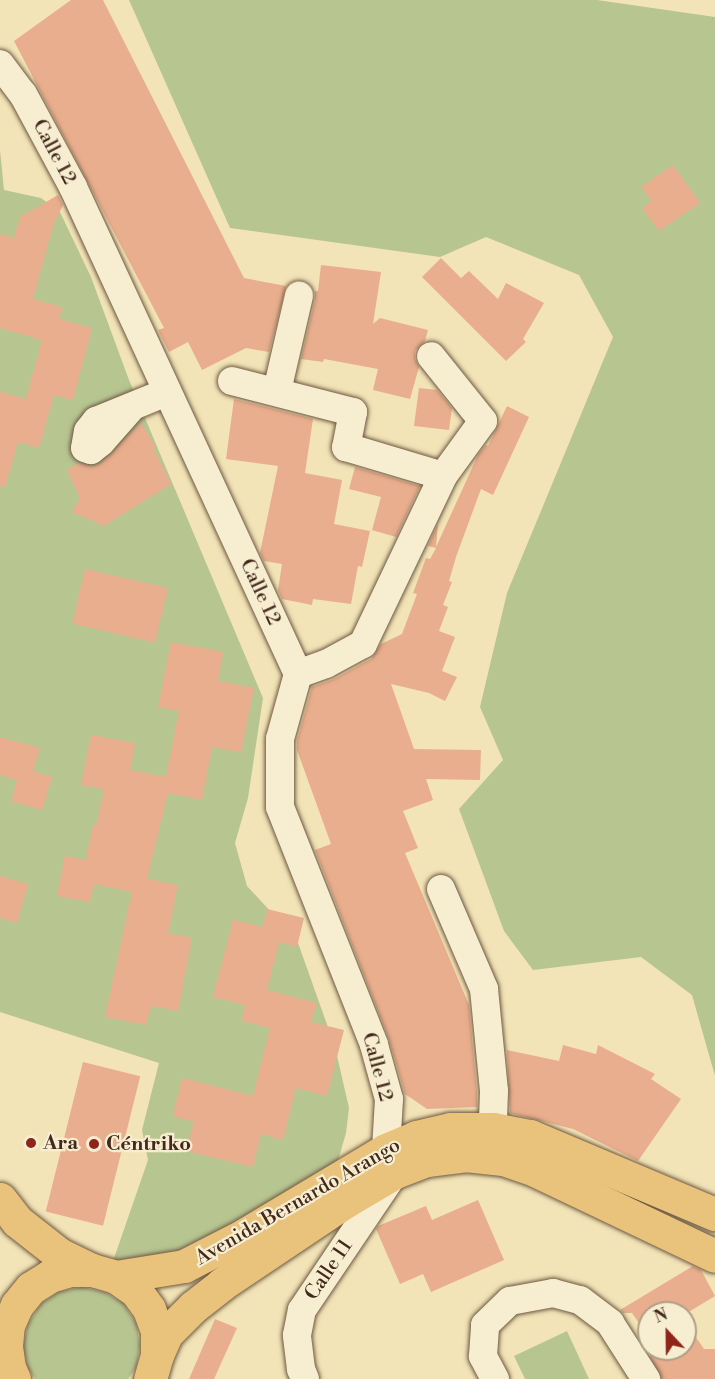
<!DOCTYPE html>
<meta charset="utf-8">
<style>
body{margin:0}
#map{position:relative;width:715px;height:1379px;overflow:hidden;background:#f2e4b6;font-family:"Libre Bodoni",serif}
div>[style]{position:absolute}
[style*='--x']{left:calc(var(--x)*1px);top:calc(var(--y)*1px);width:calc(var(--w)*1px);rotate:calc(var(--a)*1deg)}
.green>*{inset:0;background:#b7c591}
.building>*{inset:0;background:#e9ae8d;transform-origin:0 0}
.roads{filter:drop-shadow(0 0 2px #6e5842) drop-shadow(0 0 2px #6e5842)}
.minor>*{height:28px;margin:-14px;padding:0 14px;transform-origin:14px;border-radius:14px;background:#f7edd0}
.major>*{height:33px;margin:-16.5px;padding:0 16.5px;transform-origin:16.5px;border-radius:16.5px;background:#e9c27b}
.dots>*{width:16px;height:16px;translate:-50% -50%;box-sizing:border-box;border:3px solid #f7edd0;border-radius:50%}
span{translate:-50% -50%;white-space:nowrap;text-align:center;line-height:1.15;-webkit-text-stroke:4.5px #f7edd0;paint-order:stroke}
.street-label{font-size:20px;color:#42291c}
.poi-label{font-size:20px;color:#42291c;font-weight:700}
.left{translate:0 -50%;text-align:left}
.north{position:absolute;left:637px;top:1301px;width:60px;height:60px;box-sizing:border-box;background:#f7edd0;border:2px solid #af9f88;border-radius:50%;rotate:338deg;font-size:16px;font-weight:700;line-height:24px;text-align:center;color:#42291c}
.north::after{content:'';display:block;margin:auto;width:21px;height:27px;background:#8f2418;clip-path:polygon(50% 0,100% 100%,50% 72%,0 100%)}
</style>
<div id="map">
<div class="green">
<div style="clip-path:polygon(129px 0,597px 0,715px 17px,715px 1076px,692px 995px,641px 957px,533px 970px,504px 931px,459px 809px,503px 760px,480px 707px,507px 593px,613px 337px,579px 275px,486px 237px,440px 257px,230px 228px)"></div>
<div style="clip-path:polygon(0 150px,4px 190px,41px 198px,60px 212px,91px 277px,129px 380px,263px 698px,248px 798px,235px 843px,247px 886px,273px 914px,292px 926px,335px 1047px,349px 1108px,346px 1133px,337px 1164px,194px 1254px,112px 1264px,148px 1160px,142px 1130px,159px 1063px,0 1012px)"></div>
<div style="clip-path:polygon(81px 1287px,104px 1292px,123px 1303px,136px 1323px,140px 1345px,136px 1368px,128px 1379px,35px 1379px,28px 1368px,23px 1346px,28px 1324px,41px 1304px,59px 1292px)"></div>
<div style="clip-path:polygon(567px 1331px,589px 1379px,525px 1379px,514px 1356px)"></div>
</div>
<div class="building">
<div style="clip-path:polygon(71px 0,103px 0,244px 278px,286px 286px,269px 352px,246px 348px,202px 370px,188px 342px,169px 352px,158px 330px,164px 328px,14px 41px)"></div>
<div style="clip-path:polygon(673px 165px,700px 203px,659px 231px,642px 208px,652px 201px,641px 187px)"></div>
<div style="clip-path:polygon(58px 195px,63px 205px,53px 226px,33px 299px,62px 307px,59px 319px,92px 328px,73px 400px,54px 395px,39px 448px,18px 442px,5px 487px,0 486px,0 392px,26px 399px,42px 340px,0 328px,0 234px,14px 238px,20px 217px)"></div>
<div style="clip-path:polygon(441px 258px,461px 278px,469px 271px,498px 299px,506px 283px,544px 303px,523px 339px,526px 342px,506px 361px,422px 277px)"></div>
<div style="clip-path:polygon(321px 265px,381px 272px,373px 324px,380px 318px,428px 330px,425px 341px,415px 351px,415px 359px,419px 367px,410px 399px,373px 390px,378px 369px,324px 359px,323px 362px,301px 359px,315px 300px,315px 291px,318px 291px)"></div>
<div style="clip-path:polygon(419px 388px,437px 390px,452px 408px,449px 430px,414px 426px)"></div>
<div style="clip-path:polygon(234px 399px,313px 419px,305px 473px,342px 480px,334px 524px,370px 531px,362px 567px,358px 566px,351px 604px,313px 599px,312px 605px,282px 599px,278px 590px,282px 564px,264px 561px,260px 553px,278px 466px,226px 459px)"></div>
<div style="clip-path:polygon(507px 406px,529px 417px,493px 495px,481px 489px,456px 557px,449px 581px,452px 582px,443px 605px,448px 607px,439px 631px,455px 637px,442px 671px,457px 677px,445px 701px,429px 693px,391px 684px,414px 749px,481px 750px,480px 780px,426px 779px,433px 800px,403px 811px,418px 848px,405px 853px,469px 1005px,477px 1092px,477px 1107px,427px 1109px,405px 1094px,389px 1039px,315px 850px,331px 844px,297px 750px,297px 741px,312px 687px,334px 679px,371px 659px,381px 644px,402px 634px,417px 594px,413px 593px,426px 558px,430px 559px,436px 548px,428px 546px,438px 524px,436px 547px,478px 455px,486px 445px,488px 446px)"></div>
<div style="clip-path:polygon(141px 423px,155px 446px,153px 447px,171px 484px,104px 526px,72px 512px,80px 498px,67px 470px,78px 463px,93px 466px,101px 463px)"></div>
<div style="clip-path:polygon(355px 467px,420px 486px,396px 537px,372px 530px,381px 497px,349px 489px)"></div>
<div style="left:85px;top:569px;width:85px;height:56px;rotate:13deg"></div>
<div style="clip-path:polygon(171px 642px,223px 652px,218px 681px,254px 688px,241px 752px,212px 747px,202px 800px,168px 793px,147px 879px,178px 885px,168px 933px,192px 938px,178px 1011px,151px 1006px,146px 1025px,105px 1017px,132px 892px,94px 884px,90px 902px,57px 896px,65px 856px,86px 860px,93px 825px,96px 826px,104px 789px,81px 785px,91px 735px,135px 743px,130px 770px,166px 777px,179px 711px,158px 707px)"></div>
<div style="clip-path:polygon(0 737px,40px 748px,33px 771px,52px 777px,42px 810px,11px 801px,17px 780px,0 775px)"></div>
<div style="clip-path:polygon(0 876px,28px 884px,17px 923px,0 918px)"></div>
<div style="clip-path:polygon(267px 909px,304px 918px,297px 947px,279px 942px,267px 990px,317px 1003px,311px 1022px,344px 1030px,327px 1096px,296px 1088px,283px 1140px,261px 1134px,253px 1167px,186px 1151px,194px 1122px,173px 1116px,182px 1078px,253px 1096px,270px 1028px,242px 1021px,245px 1005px,213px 997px,233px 920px,263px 927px)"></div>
<div style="clip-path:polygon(563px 1045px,596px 1054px,598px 1045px,655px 1074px,651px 1079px,681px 1099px,638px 1161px,573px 1129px,510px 1113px,507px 1050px,559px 1061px)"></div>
<div style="left:83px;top:1062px;width:59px;height:154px;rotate:14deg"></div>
<div style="clip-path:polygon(478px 1200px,504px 1260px,431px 1292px,423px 1274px,400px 1284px,376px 1229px,378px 1226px,426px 1206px,432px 1220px)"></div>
<div style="clip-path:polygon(693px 1266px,701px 1270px,715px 1296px,687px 1313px,649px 1313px,649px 1338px,632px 1313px,623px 1313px,620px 1310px)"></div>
<div style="clip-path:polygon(215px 1319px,237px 1328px,214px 1379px,189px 1379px)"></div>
<div style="clip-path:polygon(685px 1321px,704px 1349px,715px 1349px,715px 1379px,662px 1379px,646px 1349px,685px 1349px)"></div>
</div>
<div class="roads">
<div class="minor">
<div style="--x:0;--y:64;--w:38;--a:53"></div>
<div style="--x:23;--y:94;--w:106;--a:61.7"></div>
<div style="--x:73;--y:187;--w:536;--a:65.2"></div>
<div style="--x:298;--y:674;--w:67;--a:105.5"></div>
<div style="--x:280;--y:739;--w:68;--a:90"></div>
<div style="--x:280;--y:807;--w:256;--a:68.4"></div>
<div style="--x:374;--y:1045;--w:56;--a:74.5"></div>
<div style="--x:389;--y:1099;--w:51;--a:93.4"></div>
<div style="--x:232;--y:381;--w:125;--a:14.4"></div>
<div style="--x:353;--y:412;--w:36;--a:101"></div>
<div style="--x:346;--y:447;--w:101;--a:16.6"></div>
<div style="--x:277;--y:391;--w:98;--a:-77"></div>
<div style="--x:131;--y:408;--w:45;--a:131.4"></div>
<div style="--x:101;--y:442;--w:13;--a:141"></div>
<div style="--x:91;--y:450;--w:6;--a:-162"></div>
<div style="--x:85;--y:448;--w:17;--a:-80"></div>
<div style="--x:88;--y:431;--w:13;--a:-51"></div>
<div style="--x:96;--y:421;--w:77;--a:-22.2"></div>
<div style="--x:298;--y:674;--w:30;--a:-20"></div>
<div style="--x:326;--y:664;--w:42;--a:-28.4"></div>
<div style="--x:363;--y:644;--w:186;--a:-64.5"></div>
<div style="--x:443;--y:476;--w:68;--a:-54"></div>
<div style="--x:483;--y:421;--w:83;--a:-128.7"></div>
<div style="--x:441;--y:889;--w:109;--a:66.7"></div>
<div style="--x:484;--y:989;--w:102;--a:84.4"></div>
<div style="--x:494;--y:1091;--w:38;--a:92"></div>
<div style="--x:305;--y:1379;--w:11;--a:-112"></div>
<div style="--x:301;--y:1369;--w:34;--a:-97"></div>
<div style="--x:297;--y:1335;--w:25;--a:-79"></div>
<div style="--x:302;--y:1310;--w:166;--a:-56"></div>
<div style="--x:495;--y:1379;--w:26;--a:-118"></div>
<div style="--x:483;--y:1356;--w:31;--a:-86"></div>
<div style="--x:485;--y:1325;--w:35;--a:-44"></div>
<div style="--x:510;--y:1301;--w:44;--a:-10.5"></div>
<div style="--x:553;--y:1293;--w:28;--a:15"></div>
<div style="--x:580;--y:1300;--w:38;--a:37"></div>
<div style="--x:610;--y:1323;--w:67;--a:57.3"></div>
</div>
<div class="major">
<div style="--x:0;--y:1199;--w:28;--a:52"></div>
<div style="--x:17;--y:1221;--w:53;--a:38.2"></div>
<div style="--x:59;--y:1254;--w:37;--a:26"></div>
<div style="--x:116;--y:1277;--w:69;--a:-9.2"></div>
<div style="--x:184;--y:1266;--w:68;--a:-27.3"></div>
<div style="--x:244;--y:1235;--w:165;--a:-30.9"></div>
<div style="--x:386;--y:1150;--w:33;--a:-23"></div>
<div style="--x:416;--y:1137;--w:36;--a:-13"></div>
<div style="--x:451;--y:1129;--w:42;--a:0"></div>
<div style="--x:493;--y:1129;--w:38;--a:11"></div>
<div style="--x:530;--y:1136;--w:201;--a:22.9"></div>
<div style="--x:157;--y:1355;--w:24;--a:-66"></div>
<div style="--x:167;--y:1333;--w:37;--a:-45"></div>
<div style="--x:193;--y:1307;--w:37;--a:-38"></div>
<div style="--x:222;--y:1284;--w:149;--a:-33.8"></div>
<div style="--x:346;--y:1201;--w:57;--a:-30.6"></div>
<div style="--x:395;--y:1172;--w:34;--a:-21"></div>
<div style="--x:427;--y:1160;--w:38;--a:-7"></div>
<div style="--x:465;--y:1155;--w:38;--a:6"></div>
<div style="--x:503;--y:1159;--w:36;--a:19"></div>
<div style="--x:537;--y:1171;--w:197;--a:25.5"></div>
<div style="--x:14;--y:1379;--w:12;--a:-114"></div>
<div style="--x:9;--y:1368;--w:22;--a:-98"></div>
<div style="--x:6;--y:1346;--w:21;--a:-85"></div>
<div style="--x:8;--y:1325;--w:22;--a:-66"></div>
<div style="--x:17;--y:1305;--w:22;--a:-51"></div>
<div style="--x:31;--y:1288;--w:22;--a:-32"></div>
<div style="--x:50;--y:1276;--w:21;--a:-17"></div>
<div style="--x:70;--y:1270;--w:22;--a:0"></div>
<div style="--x:92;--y:1270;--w:25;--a:16"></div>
<div style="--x:116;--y:1277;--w:24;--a:35"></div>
<div style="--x:136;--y:1291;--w:22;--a:54"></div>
<div style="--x:149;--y:1309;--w:23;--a:70"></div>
<div style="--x:157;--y:1331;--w:24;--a:90"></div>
<div style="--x:157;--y:1355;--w:25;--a:106"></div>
</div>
</div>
<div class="dots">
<div style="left:31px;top:1143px;background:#8f2418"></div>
<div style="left:94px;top:1144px;background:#8f2418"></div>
</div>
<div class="street-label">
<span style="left:54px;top:152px;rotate:62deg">Calle 12</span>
<span style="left:260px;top:592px;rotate:65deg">Calle 12</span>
<span style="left:377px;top:1067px;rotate:75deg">Calle 12</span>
<span style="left:298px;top:1202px;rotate:-30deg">Avenida Bernardo Arango</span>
<span style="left:329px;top:1270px;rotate:-56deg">Calle 11</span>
</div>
<div class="poi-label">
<span class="left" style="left:43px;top:1143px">Ara</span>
<span class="left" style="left:106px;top:1144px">Céntriko</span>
</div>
<div class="north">N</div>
</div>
